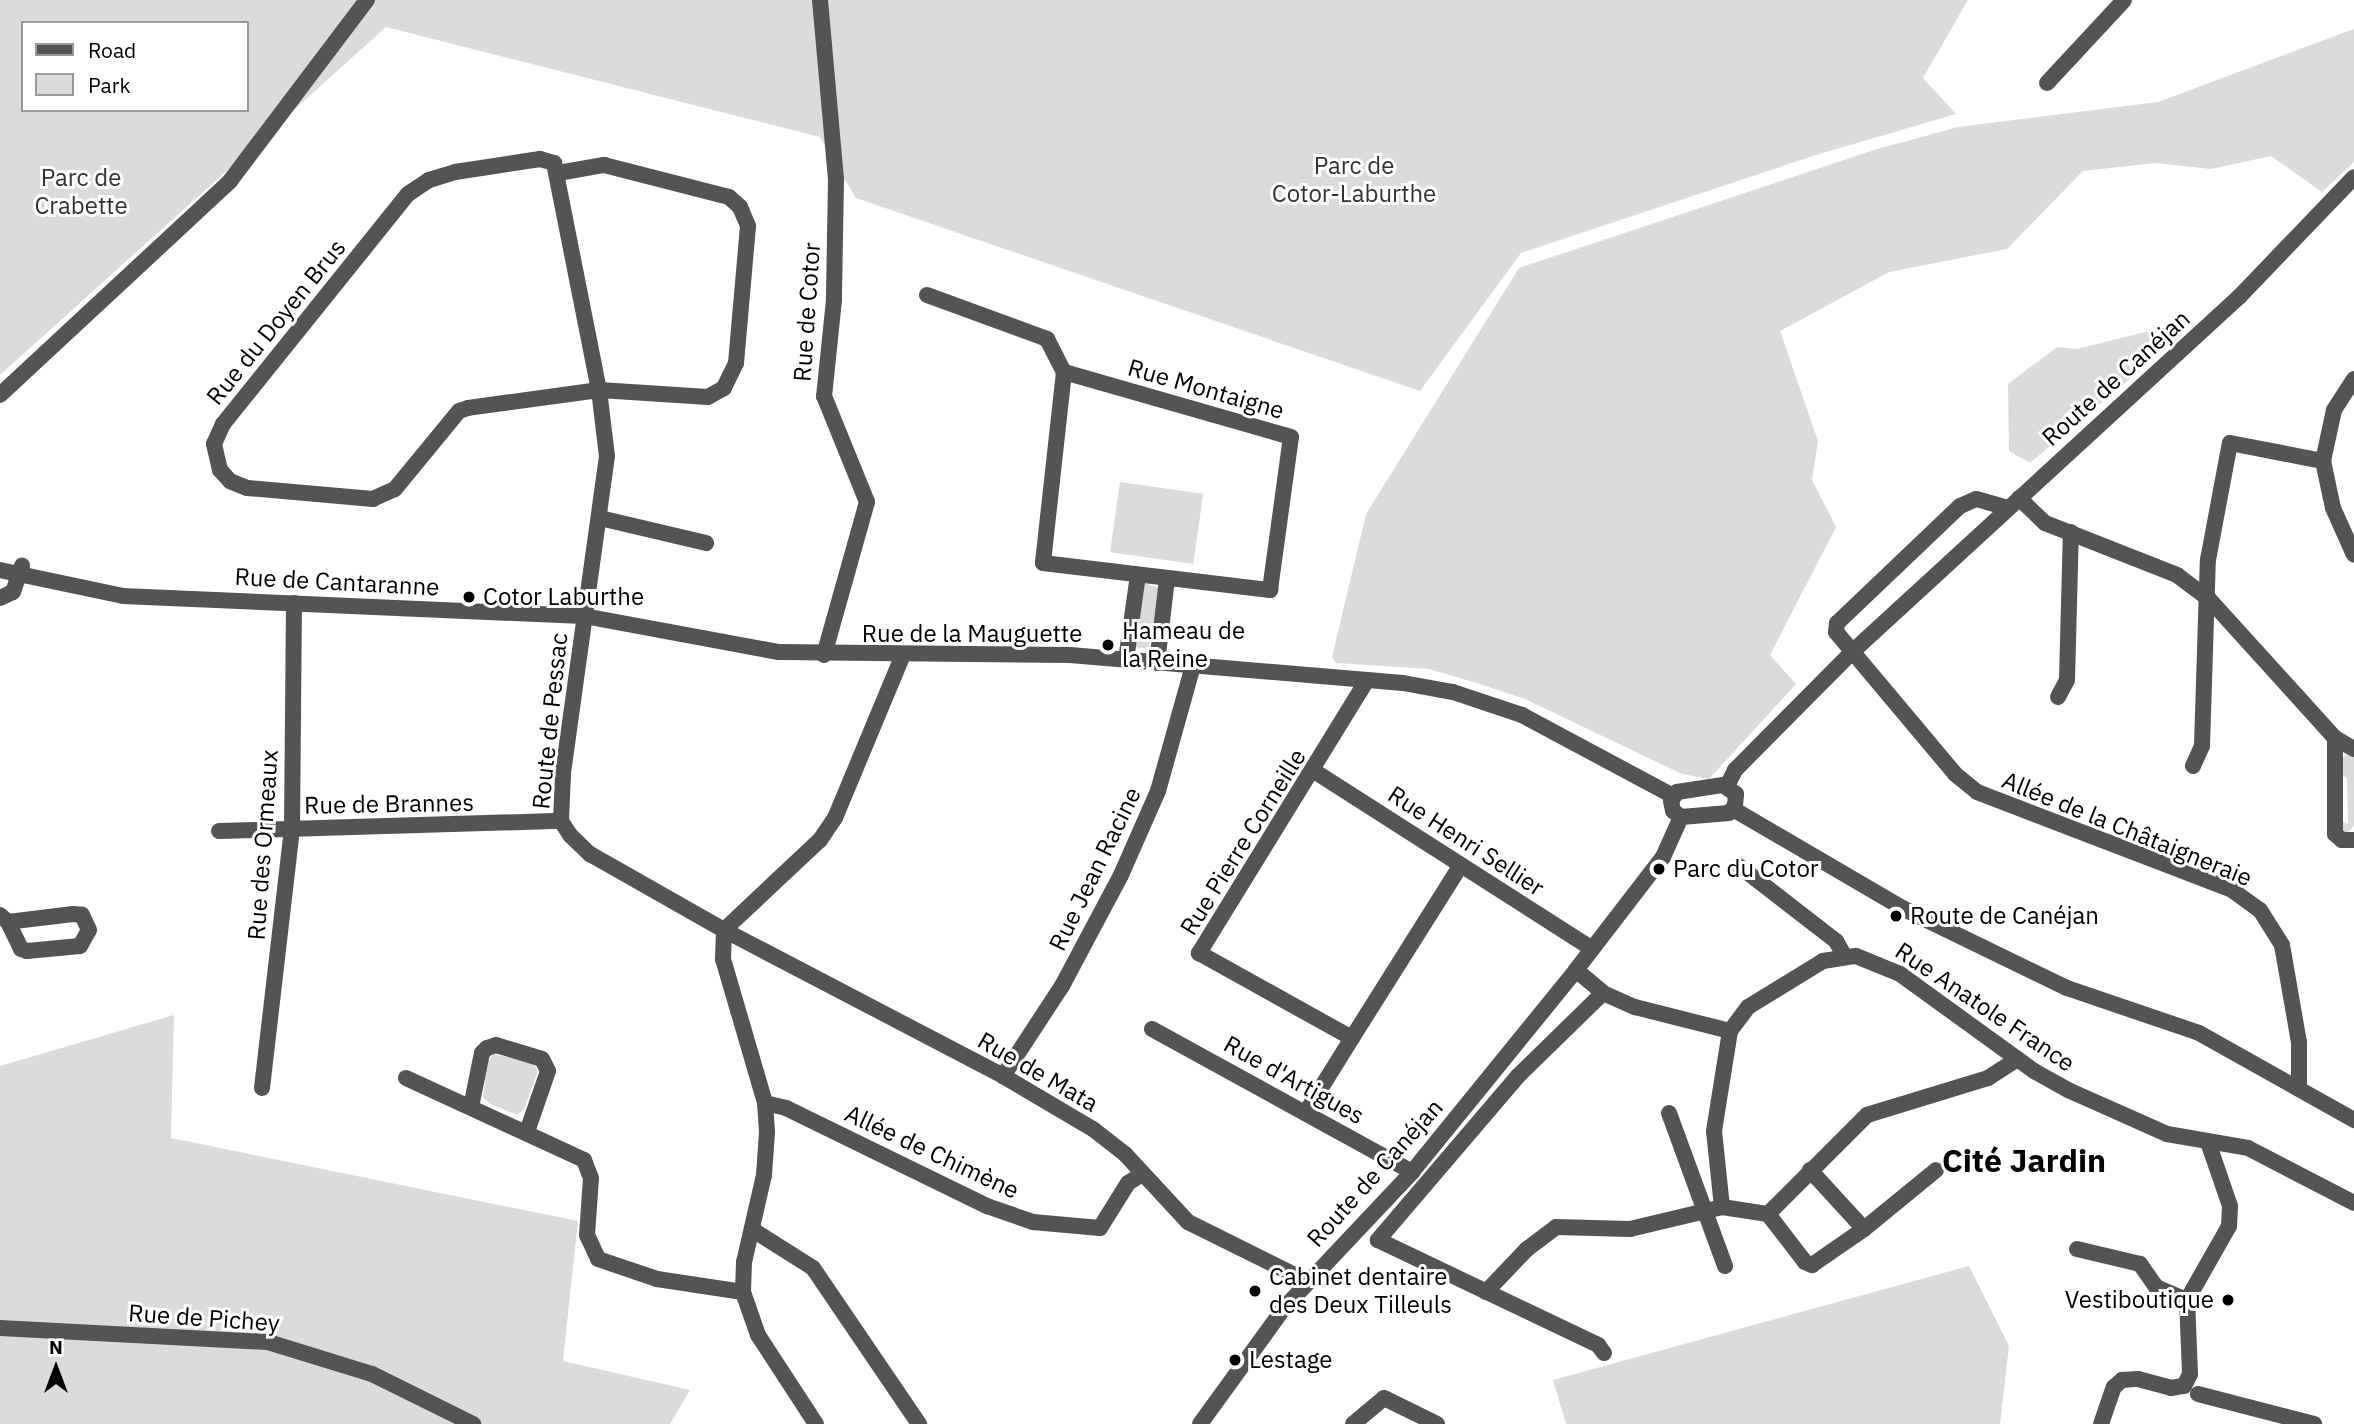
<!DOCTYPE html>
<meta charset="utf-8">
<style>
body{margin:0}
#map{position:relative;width:2354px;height:1424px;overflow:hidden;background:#fff;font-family:"IBM Plex Sans",sans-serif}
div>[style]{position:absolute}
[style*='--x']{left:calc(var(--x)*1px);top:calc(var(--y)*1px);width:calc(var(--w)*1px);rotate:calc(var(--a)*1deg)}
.green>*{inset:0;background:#dbdbdb;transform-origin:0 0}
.minor>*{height:16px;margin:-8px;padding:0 8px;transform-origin:8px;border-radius:8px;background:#545454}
.dots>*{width:19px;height:19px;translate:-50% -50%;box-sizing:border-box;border:4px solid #fff;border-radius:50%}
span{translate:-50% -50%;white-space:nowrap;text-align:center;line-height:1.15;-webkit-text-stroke:6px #fff;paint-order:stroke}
.park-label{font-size:24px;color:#323232}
.street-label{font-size:24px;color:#000}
.poi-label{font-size:24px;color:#000}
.left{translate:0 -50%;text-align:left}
.right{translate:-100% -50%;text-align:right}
.district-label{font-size:32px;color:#000;font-weight:700}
.legend{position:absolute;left:21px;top:21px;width:228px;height:91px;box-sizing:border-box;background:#fff;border:2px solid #999;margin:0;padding:9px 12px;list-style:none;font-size:21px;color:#000}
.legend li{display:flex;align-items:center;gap:14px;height:35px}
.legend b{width:35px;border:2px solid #999}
.north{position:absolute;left:21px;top:1333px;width:70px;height:70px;-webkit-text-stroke:5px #fff;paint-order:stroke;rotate:0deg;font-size:19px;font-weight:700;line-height:28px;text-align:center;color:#000}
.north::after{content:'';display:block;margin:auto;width:24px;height:32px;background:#000;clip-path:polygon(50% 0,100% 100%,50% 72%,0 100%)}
</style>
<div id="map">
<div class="green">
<div style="clip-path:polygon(evenodd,0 0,1968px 0,1923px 78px,1956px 114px,1816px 155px,1521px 253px,1420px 391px,856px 198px,820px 137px,386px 27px,0 375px,0 0,23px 23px,247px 23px,247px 110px,23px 110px,23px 23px)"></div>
<div style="clip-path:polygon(2354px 29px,2354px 162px,2322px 192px,2271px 156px,2211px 169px,2155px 163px,2083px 171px,2007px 249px,1889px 272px,1780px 331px,1818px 441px,1812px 480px,1836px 527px,1770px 655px,1796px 684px,1709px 779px,1682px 774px,1525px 699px,1480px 684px,1429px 669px,1336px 663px,1332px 657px,1366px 514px,1519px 268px,1874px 150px,1958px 127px,2158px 102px)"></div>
<div style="clip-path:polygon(2158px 329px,2182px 335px,2030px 463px,2009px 451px,2008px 384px,2057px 347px,2077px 349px)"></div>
<div style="left:1120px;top:482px;width:84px;height:71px;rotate:8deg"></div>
<div style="clip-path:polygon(1144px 583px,1159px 588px,1149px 649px,1136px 647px)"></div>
<div style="clip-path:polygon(2346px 755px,2354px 757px,2354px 826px,2345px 835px,2339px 820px,2348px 824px,2347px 778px,2338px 772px,2340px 759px)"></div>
<div style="clip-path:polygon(174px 1015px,171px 1138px,578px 1221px,563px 1361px,690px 1390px,670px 1424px,0 1424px,0 1066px)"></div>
<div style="clip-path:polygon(493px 1054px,533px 1063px,538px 1071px,524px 1109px,517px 1115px,490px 1104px,483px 1097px,487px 1063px)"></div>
<div style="clip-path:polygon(1969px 1266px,2009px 1346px,2000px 1424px,1566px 1424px,1553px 1380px)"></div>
</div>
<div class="minor">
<div style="--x:820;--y:0;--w:181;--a:84.9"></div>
<div style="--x:836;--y:180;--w:120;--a:91"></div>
<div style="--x:834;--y:300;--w:97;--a:95.9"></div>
<div style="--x:824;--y:396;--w:114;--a:67.9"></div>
<div style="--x:867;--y:502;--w:159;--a:105.7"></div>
<div style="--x:2047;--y:83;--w:113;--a:-47.1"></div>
<div style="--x:558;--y:173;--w:47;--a:-9.9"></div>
<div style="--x:604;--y:165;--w:129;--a:14.4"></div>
<div style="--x:729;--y:197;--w:15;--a:42"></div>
<div style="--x:740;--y:207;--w:21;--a:67"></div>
<div style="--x:748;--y:226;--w:138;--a:95"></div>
<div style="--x:736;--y:363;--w:28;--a:116"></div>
<div style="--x:724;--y:388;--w:18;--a:151"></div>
<div style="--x:708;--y:397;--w:109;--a:-176.3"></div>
<div style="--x:599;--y:390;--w:132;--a:172.2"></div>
<div style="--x:468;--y:408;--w:9;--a:162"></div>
<div style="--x:459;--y:411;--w:101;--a:129.4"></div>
<div style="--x:395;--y:489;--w:24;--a:156"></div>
<div style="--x:373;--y:499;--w:126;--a:-175"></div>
<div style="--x:247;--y:488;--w:18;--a:-158"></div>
<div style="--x:230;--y:481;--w:15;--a:-132"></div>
<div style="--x:220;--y:470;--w:27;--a:-103"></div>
<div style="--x:214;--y:444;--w:22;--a:-66"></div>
<div style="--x:223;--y:424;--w:295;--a:-51.2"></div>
<div style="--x:408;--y:194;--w:25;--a:-34"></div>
<div style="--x:429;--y:180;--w:27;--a:-17"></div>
<div style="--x:455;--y:172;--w:86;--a:-8.7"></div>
<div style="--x:540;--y:159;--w:15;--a:16"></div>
<div style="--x:554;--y:163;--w:231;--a:78.8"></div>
<div style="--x:599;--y:390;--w:66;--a:83.1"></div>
<div style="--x:607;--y:456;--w:322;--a:97.9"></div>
<div style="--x:563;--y:775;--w:46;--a:92.5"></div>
<div style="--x:561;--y:821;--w:17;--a:57"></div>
<div style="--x:570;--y:835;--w:28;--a:44"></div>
<div style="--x:590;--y:854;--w:154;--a:29.6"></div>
<div style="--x:724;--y:930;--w:315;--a:27.6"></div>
<div style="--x:1003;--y:1076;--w:104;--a:30.5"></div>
<div style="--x:1093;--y:1129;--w:41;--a:38"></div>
<div style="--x:1125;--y:1154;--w:93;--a:47.2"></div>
<div style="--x:1188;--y:1222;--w:133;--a:26.4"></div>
<div style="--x:927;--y:295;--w:128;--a:20.1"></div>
<div style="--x:1047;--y:339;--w:37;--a:63"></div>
<div style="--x:1064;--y:372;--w:192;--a:96.3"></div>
<div style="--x:1043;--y:563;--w:229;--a:6.8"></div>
<div style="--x:1270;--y:590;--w:154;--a:-82.2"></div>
<div style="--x:1291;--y:437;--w:236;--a:-164"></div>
<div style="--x:2354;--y:379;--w:37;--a:123"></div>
<div style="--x:2334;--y:410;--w:52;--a:102.2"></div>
<div style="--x:2323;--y:461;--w:48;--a:78"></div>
<div style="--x:2333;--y:508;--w:51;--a:65.9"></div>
<div style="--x:0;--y:395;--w:314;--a:-42.9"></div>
<div style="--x:230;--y:181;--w:227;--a:-52.9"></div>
<div style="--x:2019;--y:498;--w:36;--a:44"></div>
<div style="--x:2045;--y:523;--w:142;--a:21.5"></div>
<div style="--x:2177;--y:575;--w:40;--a:37"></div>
<div style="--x:2209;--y:599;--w:188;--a:47.8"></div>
<div style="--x:2335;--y:738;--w:22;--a:30"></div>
<div style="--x:2008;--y:508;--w:33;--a:-164"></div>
<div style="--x:1976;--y:499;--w:17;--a:156"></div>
<div style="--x:1960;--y:506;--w:170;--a:136.4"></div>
<div style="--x:1837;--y:623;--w:9;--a:96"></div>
<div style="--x:1836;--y:632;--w:185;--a:50"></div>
<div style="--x:1955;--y:774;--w:28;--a:39"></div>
<div style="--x:1977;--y:792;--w:273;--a:21"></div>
<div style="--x:2232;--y:890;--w:34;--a:36"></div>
<div style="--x:2260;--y:910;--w:41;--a:57.8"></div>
<div style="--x:2282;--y:945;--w:98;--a:80.1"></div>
<div style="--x:2299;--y:1042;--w:46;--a:90"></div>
<div style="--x:600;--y:518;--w:109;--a:13.3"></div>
<div style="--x:0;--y:570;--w:126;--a:11.9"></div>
<div style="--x:123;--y:596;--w:461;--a:2.5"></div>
<div style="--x:584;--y:616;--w:197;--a:10.5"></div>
<div style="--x:778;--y:652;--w:292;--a:0.6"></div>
<div style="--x:1070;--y:655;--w:334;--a:4.8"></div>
<div style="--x:1403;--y:683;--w:51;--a:10.2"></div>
<div style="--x:1453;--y:692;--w:73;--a:18.4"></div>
<div style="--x:1522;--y:715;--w:171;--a:28.2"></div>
<div style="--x:0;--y:598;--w:14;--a:-25"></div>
<div style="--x:13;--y:592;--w:28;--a:-71"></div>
<div style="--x:1126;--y:660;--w:86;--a:-82"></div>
<div style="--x:1157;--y:663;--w:85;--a:-83.2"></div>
<div style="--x:1367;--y:680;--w:321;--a:121.6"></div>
<div style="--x:1199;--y:953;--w:175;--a:29.1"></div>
<div style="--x:1352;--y:1038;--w:204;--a:-57.8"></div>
<div style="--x:2058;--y:697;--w:19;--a:-62"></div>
<div style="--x:2067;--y:680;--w:148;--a:-88.5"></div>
<div style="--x:2335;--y:738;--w:96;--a:90"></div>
<div style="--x:2335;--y:834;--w:9;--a:41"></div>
<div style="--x:2342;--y:840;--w:12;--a:0"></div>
<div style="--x:2193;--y:766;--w:22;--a:-66"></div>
<div style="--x:2202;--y:746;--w:186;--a:-88.2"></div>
<div style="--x:2208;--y:560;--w:119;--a:-79.4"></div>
<div style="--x:2230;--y:443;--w:95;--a:11"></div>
<div style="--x:1314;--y:771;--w:330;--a:32.6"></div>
<div style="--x:1723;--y:785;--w:16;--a:35"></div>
<div style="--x:1736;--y:794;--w:12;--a:95"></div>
<div style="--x:1735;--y:806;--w:9;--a:131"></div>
<div style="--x:1729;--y:813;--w:48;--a:175.2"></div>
<div style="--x:1681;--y:817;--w:10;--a:-143"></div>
<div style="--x:1673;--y:811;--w:10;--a:-101"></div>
<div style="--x:1671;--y:801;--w:11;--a:-56"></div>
<div style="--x:1677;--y:792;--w:47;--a:-8.7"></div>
<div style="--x:1727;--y:786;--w:18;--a:-63"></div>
<div style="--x:1735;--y:770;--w:165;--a:-45.2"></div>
<div style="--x:1851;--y:653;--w:527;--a:-42.54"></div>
<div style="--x:2239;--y:297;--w:166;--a:-46.2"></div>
<div style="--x:1733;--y:809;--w:198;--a:30.3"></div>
<div style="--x:1904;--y:909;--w:181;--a:25.9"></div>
<div style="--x:2067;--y:988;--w:139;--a:18.8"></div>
<div style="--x:2199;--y:1033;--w:178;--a:29.3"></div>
<div style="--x:219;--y:831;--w:342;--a:-1.7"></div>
<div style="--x:1739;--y:866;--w:123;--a:37.7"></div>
<div style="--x:1836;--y:941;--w:18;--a:61"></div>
<div style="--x:0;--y:915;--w:11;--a:41"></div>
<div style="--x:8;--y:922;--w:30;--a:64"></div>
<div style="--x:21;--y:949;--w:6;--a:18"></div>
<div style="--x:27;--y:951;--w:53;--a:-5.4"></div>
<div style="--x:80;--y:946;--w:18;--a:-61"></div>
<div style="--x:89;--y:930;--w:17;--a:-115"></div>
<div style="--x:82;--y:915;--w:9;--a:-174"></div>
<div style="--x:73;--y:914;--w:65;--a:173"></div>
<div style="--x:724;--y:930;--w:29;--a:92"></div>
<div style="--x:723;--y:959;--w:150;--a:73.7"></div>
<div style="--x:765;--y:1103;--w:29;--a:86"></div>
<div style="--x:767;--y:1132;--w:43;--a:94"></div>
<div style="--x:764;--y:1175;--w:89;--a:102.9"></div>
<div style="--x:744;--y:1262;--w:30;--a:92"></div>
<div style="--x:743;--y:1292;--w:46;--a:70.8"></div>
<div style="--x:758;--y:1335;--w:106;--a:56.9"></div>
<div style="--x:724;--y:930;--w:132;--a:-43.2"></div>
<div style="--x:820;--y:840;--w:27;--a:-56"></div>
<div style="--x:835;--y:818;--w:177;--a:-67.4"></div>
<div style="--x:1576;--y:970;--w:35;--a:40"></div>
<div style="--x:1603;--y:993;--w:35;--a:24"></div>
<div style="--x:1635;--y:1007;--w:98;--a:14.2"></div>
<div style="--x:1603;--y:993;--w:119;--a:135.7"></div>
<div style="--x:1518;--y:1076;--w:216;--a:130.5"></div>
<div style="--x:1378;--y:1240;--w:244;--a:25.5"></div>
<div style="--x:1598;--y:1345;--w:10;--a:53"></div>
<div style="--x:1152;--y:1029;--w:297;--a:28.8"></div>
<div style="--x:1003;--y:1076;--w:108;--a:-56.8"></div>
<div style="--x:1062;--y:986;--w:126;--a:-62"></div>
<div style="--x:1121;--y:875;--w:92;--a:-66.2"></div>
<div style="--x:1158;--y:791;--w:130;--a:-74.4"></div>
<div style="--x:406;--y:1078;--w:196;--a:24.7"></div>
<div style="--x:584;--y:1160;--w:19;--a:69"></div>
<div style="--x:591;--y:1178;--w:57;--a:94"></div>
<div style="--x:587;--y:1235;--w:26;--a:65"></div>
<div style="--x:598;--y:1259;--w:62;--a:18.7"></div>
<div style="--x:657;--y:1279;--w:87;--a:8.6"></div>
<div style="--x:262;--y:1088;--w:261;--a:-83.4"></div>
<div style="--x:292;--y:829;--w:226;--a:-89.5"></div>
<div style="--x:765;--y:1103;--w:22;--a:13"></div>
<div style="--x:786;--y:1108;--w:224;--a:26"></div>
<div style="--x:987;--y:1206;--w:49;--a:19.2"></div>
<div style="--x:1033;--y:1222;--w:67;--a:5.1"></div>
<div style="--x:1100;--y:1228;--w:53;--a:-58.1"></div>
<div style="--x:1128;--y:1183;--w:15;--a:-32"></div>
<div style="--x:471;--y:1107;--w:55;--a:-78.5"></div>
<div style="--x:482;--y:1053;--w:7;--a:-45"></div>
<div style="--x:487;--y:1048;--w:9;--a:-18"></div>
<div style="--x:496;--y:1045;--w:48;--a:16.9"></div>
<div style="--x:542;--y:1059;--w:13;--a:63"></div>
<div style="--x:548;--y:1071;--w:65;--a:109"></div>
<div style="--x:1306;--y:1112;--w:87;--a:-58.1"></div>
<div style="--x:1669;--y:1113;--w:163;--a:69.9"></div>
<div style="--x:1722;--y:1207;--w:76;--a:-96"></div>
<div style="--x:1714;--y:1131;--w:101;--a:-80.9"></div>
<div style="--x:1730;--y:1031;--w:30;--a:-53"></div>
<div style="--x:1748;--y:1007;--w:88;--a:-31.5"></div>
<div style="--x:1823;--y:961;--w:33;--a:-9"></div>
<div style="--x:1856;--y:956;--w:48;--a:22.2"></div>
<div style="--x:1900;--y:974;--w:165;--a:35.9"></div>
<div style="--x:2034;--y:1071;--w:39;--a:29"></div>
<div style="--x:2068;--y:1090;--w:108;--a:24"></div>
<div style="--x:2167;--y:1134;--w:82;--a:9.8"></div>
<div style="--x:2248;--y:1148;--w:119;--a:27.4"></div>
<div style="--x:1768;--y:1214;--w:61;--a:52.4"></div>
<div style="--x:1805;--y:1262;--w:8;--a:23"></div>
<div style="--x:1812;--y:1265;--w:63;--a:-34.7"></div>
<div style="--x:1864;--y:1229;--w:80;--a:-132.5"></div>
<div style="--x:1864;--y:1229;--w:93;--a:-39.3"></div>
<div style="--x:753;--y:1230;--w:71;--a:32.3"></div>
<div style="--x:813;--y:1268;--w:189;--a:55.8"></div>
<div style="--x:2077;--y:1249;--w:65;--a:13.4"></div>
<div style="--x:2140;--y:1264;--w:28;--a:55"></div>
<div style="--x:2156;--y:1287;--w:34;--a:23"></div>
<div style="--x:1486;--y:1292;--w:59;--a:-46.4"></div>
<div style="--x:1527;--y:1249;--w:36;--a:-37"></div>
<div style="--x:1556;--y:1227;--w:74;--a:1.5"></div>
<div style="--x:1630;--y:1229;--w:95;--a:-13.4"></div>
<div style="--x:1722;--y:1207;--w:47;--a:8.7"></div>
<div style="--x:1768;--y:1214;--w:140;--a:-45"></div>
<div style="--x:1867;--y:1115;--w:127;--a:-17"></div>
<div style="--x:1988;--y:1078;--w:35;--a:-33"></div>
<div style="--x:0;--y:1328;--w:268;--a:3"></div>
<div style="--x:268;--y:1342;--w:109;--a:17.1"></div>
<div style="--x:372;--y:1374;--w:113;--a:26.3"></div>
<div style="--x:2198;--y:1394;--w:120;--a:14.5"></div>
<div style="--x:1200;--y:1424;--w:143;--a:-54.1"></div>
<div style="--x:1284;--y:1308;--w:187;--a:-46.7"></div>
<div style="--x:1412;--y:1172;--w:260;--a:-50.9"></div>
<div style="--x:1576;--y:970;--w:143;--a:-52.4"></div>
<div style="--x:1663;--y:857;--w:44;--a:-65.8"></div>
<div style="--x:1353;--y:1424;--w:40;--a:-40"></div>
<div style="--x:1384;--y:1398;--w:59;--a:26.1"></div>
<div style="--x:2101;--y:1424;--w:39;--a:-71"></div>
<div style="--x:2114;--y:1387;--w:11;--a:-41"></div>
<div style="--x:2122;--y:1380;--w:16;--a:-4"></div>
<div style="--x:2138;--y:1379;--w:34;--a:15"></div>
<div style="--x:2171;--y:1388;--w:13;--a:-9"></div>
<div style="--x:2184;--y:1386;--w:13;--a:-63"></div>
<div style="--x:2190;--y:1374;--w:74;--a:-92.3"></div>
<div style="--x:2187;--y:1300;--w:85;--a:-60.4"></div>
<div style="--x:2229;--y:1226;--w:20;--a:-87"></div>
<div style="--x:2230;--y:1206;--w:68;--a:-109"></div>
</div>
<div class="dots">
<div style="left:469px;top:597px;background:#000"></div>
<div style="left:1108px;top:645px;background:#000"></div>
<div style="left:1659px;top:869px;background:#000"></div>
<div style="left:1896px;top:916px;background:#000"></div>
<div style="left:1255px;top:1291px;background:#000"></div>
<div style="left:2228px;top:1300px;background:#000"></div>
<div style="left:1235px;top:1360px;background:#000"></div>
</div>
<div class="park-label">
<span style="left:1354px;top:180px">Parc de<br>Cotor-Laburthe</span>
<span style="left:81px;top:192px">Parc de<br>Crabette</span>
</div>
<div class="street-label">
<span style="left:807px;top:312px;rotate:-86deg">Rue de Cotor</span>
<span style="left:276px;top:322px;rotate:-51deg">Rue du Doyen Brus</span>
<span style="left:2116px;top:378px;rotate:-42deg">Route de Canéjan</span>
<span style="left:1206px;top:389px;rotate:16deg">Rue Montaigne</span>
<span style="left:337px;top:582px;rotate:3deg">Rue de Cantaranne</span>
<span style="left:972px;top:634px">Rue de la Mauguette</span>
<span style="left:550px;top:721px;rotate:-84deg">Route de Pessac</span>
<span style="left:389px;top:804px;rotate:-1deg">Rue de Brannes</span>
<span style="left:2127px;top:829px;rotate:22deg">Allée de la Châtaigneraie</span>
<span style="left:1466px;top:841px;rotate:33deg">Rue Henri Sellier</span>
<span style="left:1243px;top:842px;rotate:-58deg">Rue Pierre Corneille</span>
<span style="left:263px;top:845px;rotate:-86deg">Rue des Ormeaux</span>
<span style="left:1095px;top:869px;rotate:-64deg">Rue Jean Racine</span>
<span style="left:1985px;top:1007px;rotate:34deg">Rue Anatole France</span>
<span style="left:1038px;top:1072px;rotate:30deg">Rue de Mata</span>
<span style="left:1294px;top:1080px;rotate:29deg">Rue d'Artigues</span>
<span style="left:932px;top:1152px;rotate:25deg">Allée de Chimène</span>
<span style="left:1375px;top:1173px;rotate:-48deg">Route de Canéjan</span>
<span style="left:204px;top:1318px;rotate:4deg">Rue de Pichey</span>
</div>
<div class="poi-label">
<span class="left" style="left:483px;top:597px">Cotor Laburthe</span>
<span class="left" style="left:1122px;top:645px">Hameau de<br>la Reine</span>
<span class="left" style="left:1673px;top:869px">Parc du Cotor</span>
<span class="left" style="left:1910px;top:916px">Route de Canéjan</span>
<span class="left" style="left:1269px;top:1291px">Cabinet dentaire<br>des Deux Tilleuls</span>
<span class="right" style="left:2214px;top:1300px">Vestiboutique</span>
<span class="left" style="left:1249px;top:1360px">Lestage</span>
</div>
<div class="district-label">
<span style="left:2024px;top:1160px">Cité Jardin</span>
</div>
<ul class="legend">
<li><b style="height:9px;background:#545454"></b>Road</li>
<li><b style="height:19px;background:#dbdbdb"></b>Park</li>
</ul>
<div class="north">N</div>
</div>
